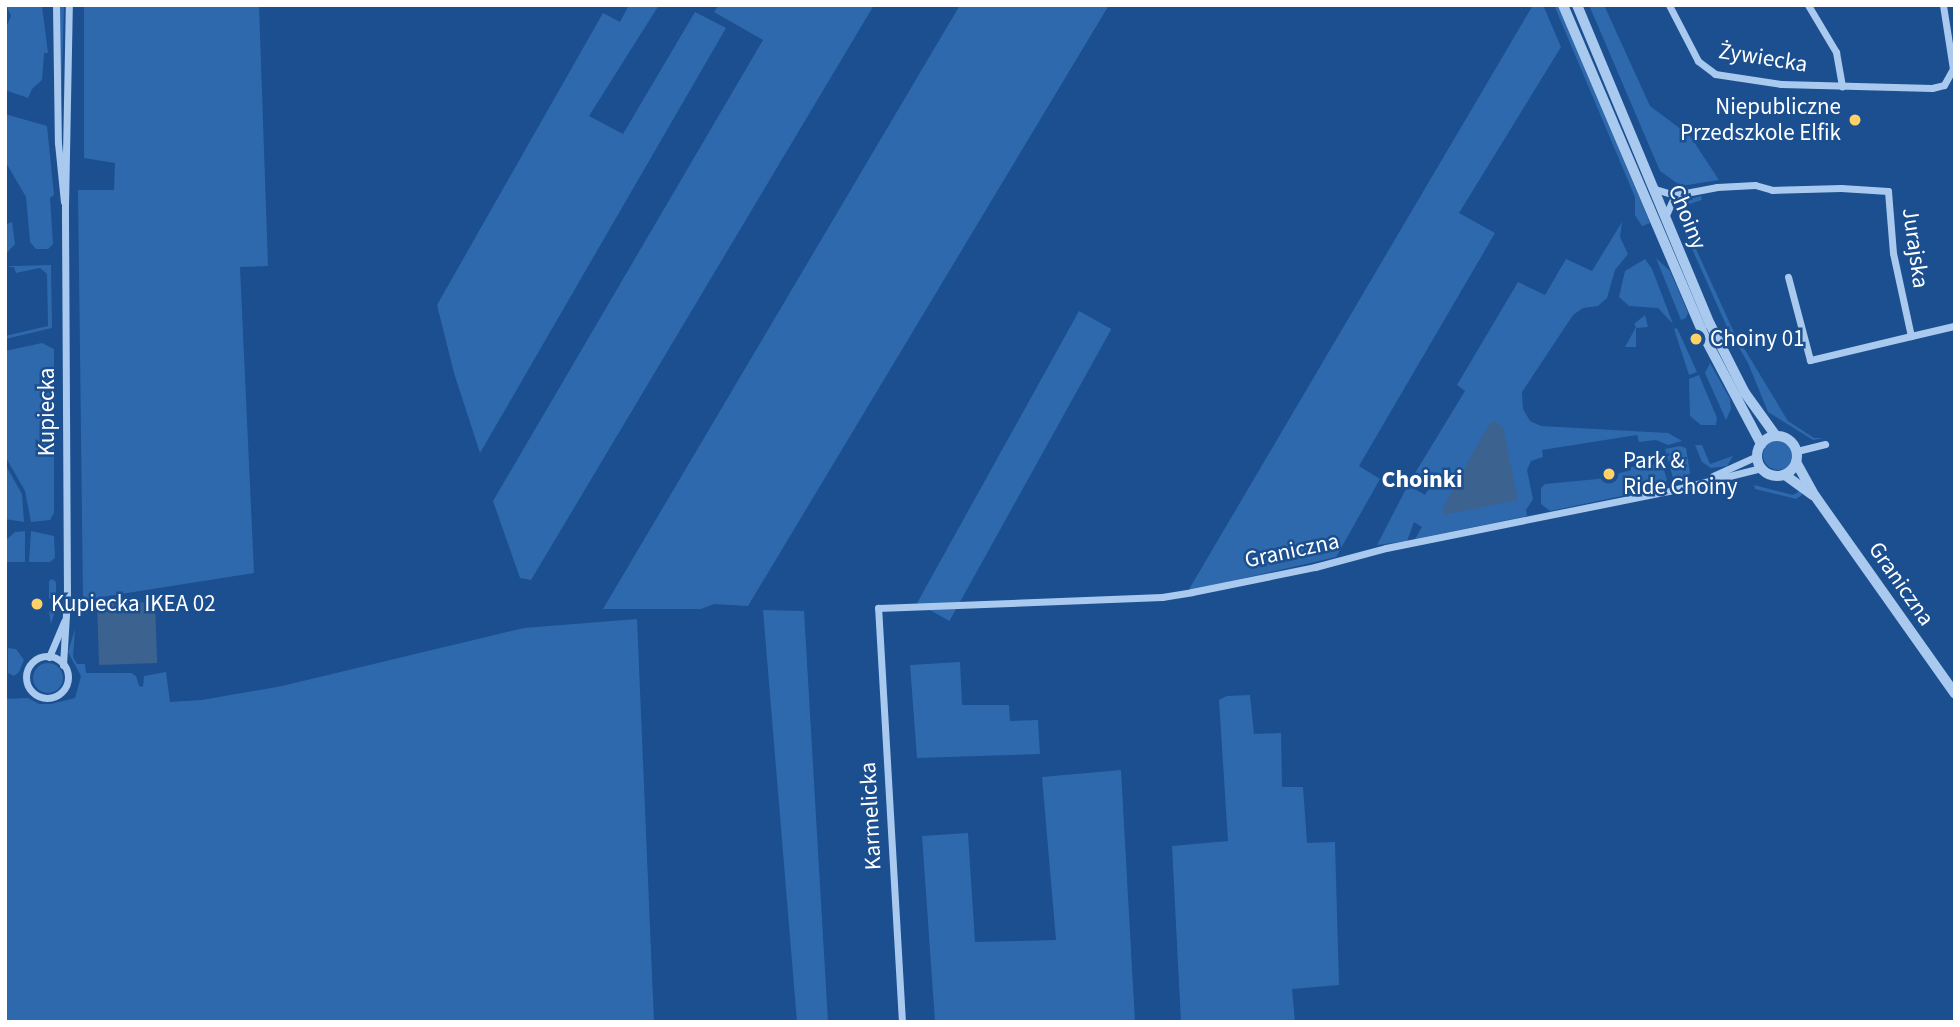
<!DOCTYPE html>
<meta charset="utf-8">
<style>
body{margin:0}
#map{position:relative;width:1960px;height:1027px;overflow:hidden;background:#1b4f8f;font-family:"Source Sans 3",sans-serif}
div>[style]{position:absolute}
[style*='--x']{left:calc(var(--x)*1px);top:calc(var(--y)*1px);width:calc(var(--w)*1px);rotate:calc(var(--a)*1deg)}
.green>*{inset:0;background:#2e69ad;transform-origin:0 0}
.round{border-radius:50%}
.water>*{inset:0;background:#3c6290;transform-origin:0 0}
.minor>*{height:7px;margin:-3.5px;padding:0 3.5px;transform-origin:3.5px;border-radius:3.5px;background:#a9c9ee}
.minor>.ring{margin:-3.5px;padding:0;box-sizing:content-box;background:none;border:7px solid #a9c9ee;border-radius:50%}
.tertiary>*{height:10px;margin:-5px;padding:0 5px;transform-origin:5px;border-radius:5px;background:#a9c9ee}
.tertiary>.ring{margin:-5px;padding:0;box-sizing:content-box;background:none;border:10px solid #a9c9ee;border-radius:50%}
.dots>*{width:19px;height:19px;translate:-50% -50%;box-sizing:border-box;border:4px solid #1b4f8f;border-radius:50%}
span{translate:-50% -50%;white-space:nowrap;text-align:center;line-height:1.15;-webkit-text-stroke:5px #1b4f8f;paint-order:stroke}
.street-label{font-size:23px;color:#fff}
.poi-label{font-size:23px;color:#fff}
.right{translate:-100% -50%;text-align:right}
.left{translate:0 -50%;text-align:left}
.neighbourhood-label{font-size:24px;color:#fff;font-weight:700}
.frame{position:absolute;inset:0;border:7px solid #fff;pointer-events:none}
</style>
<div id="map">
<div class="green">
<div style="clip-path:polygon(6px 5px,42px 6px,48px 53px,44px 53px,42px 80px,32px 89px,28px 98px,5px 90px,5px 30px,11px 16px)"></div>
<div style="clip-path:polygon(60px 5px,64px 5px,61px 103px,60px 102px)"></div>
<div style="clip-path:polygon(84px 5px,259px 5px,268px 266px,240px 267px,254px 573px,83px 600px,78px 190px,114px 190px,115px 163px,84px 158px)"></div>
<div style="clip-path:polygon(629px 5px,659px 5px,589px 116px,623px 134px,695px 12px,726px 28px,480px 453px,454px 373px,437px 305px,603px 13px,620px 22px)"></div>
<div style="clip-path:polygon(719px 5px,874px 5px,531px 580px,520px 578px,493px 501px,763px 40px,714px 12px)"></div>
<div style="clip-path:polygon(960px 5px,1109px 5px,748px 606px,714px 604px,701px 609px,603px 609px)"></div>
<div style="clip-path:polygon(1533px 5px,1543px 5px,1561px 47px,1459px 213px,1495px 233px,1359px 466px,1380px 479px,1336px 557px,1188px 591px)"></div>
<div style="clip-path:polygon(1554px 5px,1558px 5px,1650px 223px,1642px 226px,1635px 215px,1635px 197px)"></div>
<div style="clip-path:polygon(1589px 5px,1604px 5px,1650px 106px,1690px 136px,1719px 180px,1681px 186px,1660px 171px)"></div>
<div style="clip-path:polygon(5px 114px,47px 126px,54px 195px,50px 198px,53px 244px,48px 249px,36px 249px,30px 242px,26px 197px,5px 161px)"></div>
<div style="clip-path:polygon(1701px 196px,1702px 200px,1686px 205px,1688px 224px,1685px 225px,1733px 330px,1788px 421px,1814px 438px,1824px 438px,1813px 440px,1768px 412px,1748px 363px,1727px 327px,1680px 222px,1683px 221px,1683px 201px)"></div>
<div style="clip-path:polygon(12px 222px,15px 244px,5px 255px,7px 224px)"></div>
<div style="clip-path:polygon(1622px 222px,1620px 237px,1628px 254px,1615px 270px,1607px 298px,1598px 306px,1583px 308px,1573px 315px,1522px 392px,1523px 409px,1530px 421px,1541px 426px,1668px 433px,1682px 441px,1668px 445px,1656px 440px,1639px 442px,1637px 435px,1542px 450px,1543px 457px,1531px 461px,1527px 470px,1533px 499px,1526px 510px,1527px 516px,1415px 539px,1422px 527px,1414px 522px,1407px 541px,1377px 545px,1408px 485px,1425px 495px,1429px 488px,1412px 478px,1465px 391px,1457px 385px,1518px 282px,1545px 295px,1566px 259px,1592px 271px)"></div>
<div style="clip-path:polygon(1656px 258px,1670px 271px,1688px 313px,1686px 318px,1681px 320px)"></div>
<div style="clip-path:polygon(1645px 259px,1652px 269px,1673px 324px,1658px 308px,1629px 306px,1619px 297px,1625px 271px)"></div>
<div style="clip-path:polygon(51px 265px,52px 328px,5px 339px,5px 336px,48px 326px,47px 274px,40px 268px,16px 273px,14px 267px,5px 267px,13px 266px)"></div>
<div style="left:1079px;top:311px;width:37px;height:334px;rotate:29deg"></div>
<div style="clip-path:polygon(1645px 315px,1648px 327px,1636px 328px,1636px 347px,1625px 347px,1636px 327px,1634px 324px)"></div>
<div style="clip-path:polygon(1677px 328px,1697px 372px,1689px 375px,1676px 335px,1674px 329px)"></div>
<div style="clip-path:polygon(42px 343px,54px 349px,54px 513px,50px 520px,31px 522px,25px 491px,5px 456px,5px 351px)"></div>
<div style="clip-path:polygon(1710px 363px,1730px 399px,1731px 409px,1726px 420px,1705px 373px)"></div>
<div style="clip-path:polygon(1699px 375px,1717px 418px,1716px 425px,1701px 425px,1690px 416px,1689px 379px)"></div>
<div class="round" style="left:1763px;top:440px;width:30px;height:30px"></div>
<div style="clip-path:polygon(1695px 445px,1702px 445px,1710px 464px,1733px 456px,1727px 466px,1711px 468px,1702px 462px)"></div>
<div style="clip-path:polygon(1680px 446px,1686px 448px,1690px 473px,1681px 483px,1673px 478px,1665px 449px)"></div>
<div style="clip-path:polygon(5px 464px,22px 494px,24px 522px,5px 519px)"></div>
<div style="clip-path:polygon(1657px 464px,1664px 470px,1667px 480px,1660px 488px,1550px 511px,1541px 504px,1541px 488px,1545px 484px,1598px 479px,1631px 470px,1631px 467px)"></div>
<div style="clip-path:polygon(1754px 485px,1793px 495px,1800px 491px,1802px 495px,1796px 499px,1755px 489px)"></div>
<div style="clip-path:polygon(25px 531px,25px 562px,5px 562px,6px 540px,15px 532px)"></div>
<div style="clip-path:polygon(31px 531px,54px 536px,55px 558px,50px 562px,29px 562px)"></div>
<div style="clip-path:polygon(52px 579px,56px 582px,56px 607px,51px 624px,49px 612px,53px 609px,53px 600px,49px 598px,49px 581px)"></div>
<div style="clip-path:polygon(763px 610px,804px 611px,828px 1022px,797px 1022px)"></div>
<div style="clip-path:polygon(637px 619px,654px 1022px,5px 1022px,5px 699px,28px 698px,39px 704px,51px 704px,75px 698px,81px 676px,68px 652px,75px 629px,73px 657px,77px 664px,85px 664px,86px 673px,131px 673px,136px 676px,139px 686px,143px 687px,144px 676px,166px 672px,170px 702px,202px 700px,282px 686px,524px 628px)"></div>
<div style="clip-path:polygon(8px 648px,16px 649px,24px 660px,19px 672px,14px 676px,8px 673px)"></div>
<div style="clip-path:polygon(960px 662px,962px 705px,1009px 705px,1010px 721px,1038px 720px,1040px 754px,917px 758px,910px 665px)"></div>
<div class="round" style="left:33px;top:663px;width:30px;height:30px"></div>
<div style="clip-path:polygon(1250px 695px,1254px 734px,1281px 733px,1282px 787px,1303px 787px,1307px 843px,1335px 842px,1339px 985px,1292px 989px,1295px 1022px,1181px 1022px,1172px 846px,1228px 841px,1219px 700px,1227px 696px)"></div>
<div style="clip-path:polygon(1121px 770px,1135px 1022px,935px 1022px,922px 836px,968px 833px,975px 942px,1056px 940px,1042px 777px)"></div>
</div>
<div class="water">
<div style="clip-path:polygon(1494px 421px,1503px 427px,1518px 500px,1444px 515px,1443px 507px,1488px 426px)"></div>
<div style="left:155px;top:602px;width:61px;height:58px;rotate:88deg"></div>
</div>
<div class="minor">
<div style="--x:56;--y:5;--w:138;--a:89.2"></div>
<div style="--x:58;--y:143;--w:59;--a:84.2"></div>
<div style="--x:1669;--y:5;--w:63;--a:62.6"></div>
<div style="--x:1698;--y:61;--w:21;--a:37"></div>
<div style="--x:1715;--y:74;--w:67;--a:8.6"></div>
<div style="--x:1781;--y:84;--w:151;--a:1.5"></div>
<div style="--x:1932;--y:88;--w:12;--a:-14"></div>
<div style="--x:1944;--y:85;--w:18;--a:-61"></div>
<div style="--x:1953;--y:69;--w:65;--a:-98.9"></div>
<div style="--x:1808;--y:5;--w:55;--a:59.2"></div>
<div style="--x:1836;--y:52;--w:35;--a:80"></div>
<div style="--x:1655;--y:189;--w:21;--a:17"></div>
<div style="--x:1675;--y:195;--w:43;--a:-10.8"></div>
<div style="--x:1717;--y:187;--w:38;--a:-3"></div>
<div style="--x:1755;--y:185;--w:18;--a:16"></div>
<div style="--x:1772;--y:190;--w:69;--a:-1.7"></div>
<div style="--x:1841;--y:188;--w:47;--a:3.7"></div>
<div style="--x:1888;--y:191;--w:62;--a:85.4"></div>
<div style="--x:1893;--y:253;--w:85;--a:77.8"></div>
<div style="--x:1911;--y:336;--w:104;--a:166.6"></div>
<div style="--x:1810;--y:360;--w:86;--a:-104.8"></div>
<div style="--x:1666;--y:215;--w:22;--a:-66"></div>
<div style="--x:1911;--y:336;--w:44;--a:-13.1"></div>
<div style="--x:1797;--y:451;--w:29;--a:-14"></div>
<div style="--x:1713;--y:476;--w:48;--a:-24.4"></div>
<div class="ring" style="left:26px;top:656px;width:35px;height:35px"></div>
<div style="--x:49;--y:657;--w:39;--a:-67"></div>
<div style="--x:63;--y:665;--w:67;--a:-86.6"></div>
<div style="--x:67;--y:598;--w:392;--a:-90.3"></div>
<div style="--x:65;--y:206;--w:201;--a:-88.9"></div>
<div style="--x:902;--y:1022;--w:415;--a:-93.3"></div>
<div style="--x:878;--y:608;--w:284;--a:-2.2"></div>
<div style="--x:1162;--y:597;--w:30;--a:-9"></div>
<div style="--x:1192;--y:592;--w:126;--a:-11.5"></div>
<div style="--x:1315;--y:567;--w:73;--a:-15"></div>
<div style="--x:1386;--y:548;--w:293;--a:-11.4"></div>
<div style="--x:1673;--y:490;--w:91;--a:-14"></div>
</div>
<div class="tertiary">
<div style="--x:1563;--y:5;--w:364;--a:66.9"></div>
<div style="--x:1706;--y:340;--w:118;--a:62.1"></div>
<div style="--x:1577;--y:5;--w:346;--a:67.4"></div>
<div style="--x:1710;--y:324;--w:77;--a:63.1"></div>
<div style="--x:1745;--y:393;--w:53;--a:54.2"></div>
<div class="ring" style="left:1757px;top:436px;width:30px;height:30px"></div>
<div style="--x:1796;--y:462;--w:39;--a:61"></div>
<div style="--x:1815;--y:496;--w:242;--a:54.7"></div>
<div style="--x:1785;--y:475;--w:34;--a:36"></div>
</div>
<div class="dots">
<div style="left:1855px;top:120px;background:#ffd166"></div>
<div style="left:1696px;top:339px;background:#ffd166"></div>
<div style="left:1609px;top:474px;background:#ffd166"></div>
<div style="left:37px;top:604px;background:#ffd166"></div>
</div>
<div class="street-label">
<span style="left:1763px;top:58px;rotate:9deg">Żywiecka</span>
<span style="left:1687px;top:217px;rotate:68deg">Choiny</span>
<span style="left:1915px;top:248px;rotate:82deg">Jurajska</span>
<span style="left:47px;top:412px;rotate:-90deg">Kupiecka</span>
<span style="left:1292px;top:551px;rotate:-12deg">Graniczna</span>
<span style="left:1901px;top:584px;rotate:55deg">Graniczna</span>
<span style="left:871px;top:816px;rotate:-93deg">Karmelicka</span>
</div>
<div class="poi-label">
<span class="right" style="left:1841px;top:120px">Niepubliczne<br>Przedszkole Elfik</span>
<span class="left" style="left:1710px;top:339px">Choiny 01</span>
<span class="left" style="left:1623px;top:474px">Park &amp;<br>Ride Choiny</span>
<span class="left" style="left:51px;top:604px">Kupiecka IKEA 02</span>
</div>
<div class="neighbourhood-label">
<span style="left:1422px;top:480px">Choinki</span>
</div>
<div class="frame"></div>
</div>
